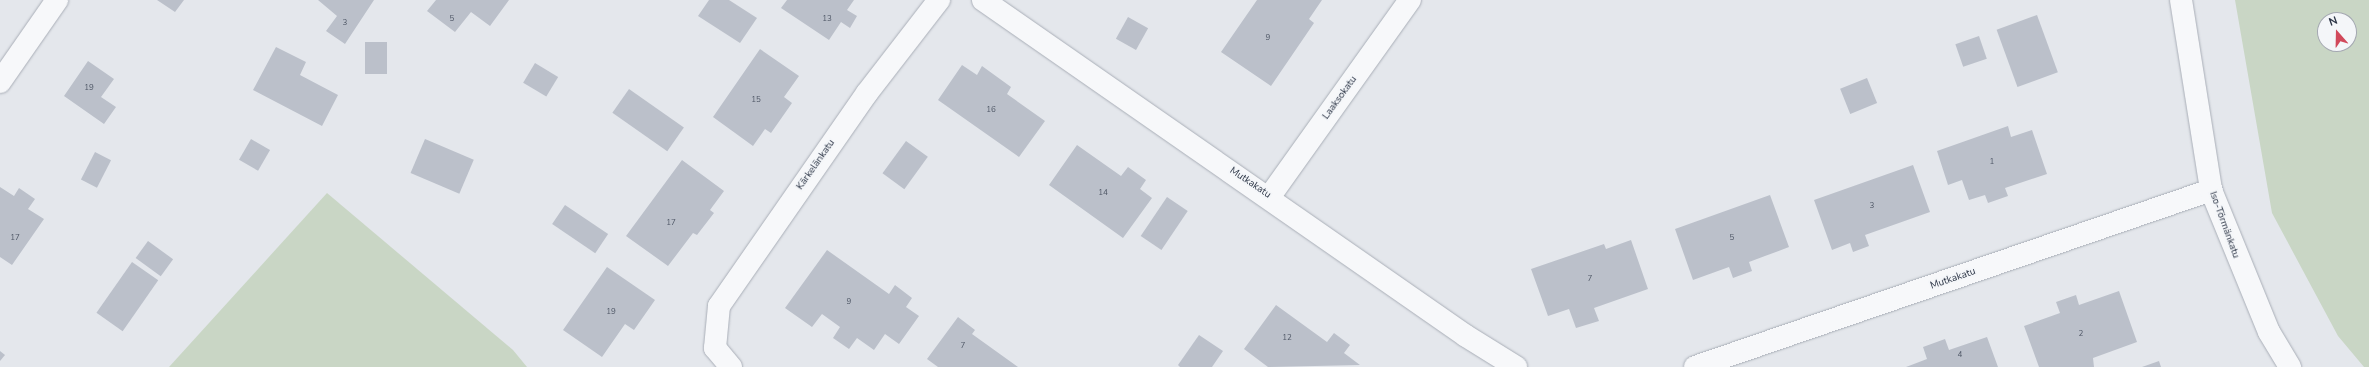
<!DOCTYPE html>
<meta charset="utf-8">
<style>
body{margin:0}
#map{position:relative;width:2369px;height:367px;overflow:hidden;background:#e4e7ec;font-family:"Nunito Sans",sans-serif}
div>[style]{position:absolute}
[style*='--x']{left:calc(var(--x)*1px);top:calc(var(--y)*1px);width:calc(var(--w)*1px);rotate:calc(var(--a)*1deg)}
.green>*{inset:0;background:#c9d6c5}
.building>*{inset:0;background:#bbc0ca;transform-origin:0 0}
.roads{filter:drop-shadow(0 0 1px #a9aeb7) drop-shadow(0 0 1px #a9aeb7)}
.minor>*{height:22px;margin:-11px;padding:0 11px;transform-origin:11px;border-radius:11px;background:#f7f8fa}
.tertiary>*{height:22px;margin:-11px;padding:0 11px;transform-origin:11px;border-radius:11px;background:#f7f8fa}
span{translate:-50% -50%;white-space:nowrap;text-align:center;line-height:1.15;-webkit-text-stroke:3.5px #f4f6f9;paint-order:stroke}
.number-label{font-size:8px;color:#4f5766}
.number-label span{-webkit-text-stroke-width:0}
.street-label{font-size:10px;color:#2b3445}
.north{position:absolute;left:2317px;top:12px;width:40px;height:40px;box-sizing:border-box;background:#f4f6f9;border:1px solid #a4a8b1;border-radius:50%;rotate:340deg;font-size:11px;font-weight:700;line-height:16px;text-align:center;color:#2b3445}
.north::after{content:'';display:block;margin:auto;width:14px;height:18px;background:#d1495b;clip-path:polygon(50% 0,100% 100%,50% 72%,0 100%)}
</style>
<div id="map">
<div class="green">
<div style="clip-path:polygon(evenodd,2235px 0,2369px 0,2369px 367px,2364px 367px,2338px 336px,2272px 213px,2235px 0,2325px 20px,2349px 20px,2349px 44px,2325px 44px,2325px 20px)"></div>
<div style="clip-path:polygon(327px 193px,513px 350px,527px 367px,169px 367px)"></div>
</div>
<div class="building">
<div style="clip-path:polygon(157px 0,184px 0,175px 12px)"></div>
<div style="clip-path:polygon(318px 0,374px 0,345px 44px,326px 31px,337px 16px)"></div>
<div style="clip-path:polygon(436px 0,509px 0,490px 26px,471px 12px,455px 32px,427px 11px)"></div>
<div style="clip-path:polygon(709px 0,729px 0,757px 18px,740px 43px,698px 16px)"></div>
<div style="clip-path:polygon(787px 0,854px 0,847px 10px,857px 16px,850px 28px,841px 22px,829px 40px,781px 8px)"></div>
<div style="clip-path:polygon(1257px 0,1322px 0,1309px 19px,1314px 23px,1271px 86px,1221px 52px)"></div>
<div style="left:2037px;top:15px;width:61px;height:43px;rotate:70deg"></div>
<div style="left:1128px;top:17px;width:23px;height:25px;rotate:29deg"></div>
<div style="left:1979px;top:36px;width:24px;height:25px;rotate:71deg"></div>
<div style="left:365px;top:42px;width:22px;height:32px"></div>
<div style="clip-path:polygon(276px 47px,306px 62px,300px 75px,338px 95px,322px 126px,253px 90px)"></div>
<div style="clip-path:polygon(760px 49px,799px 76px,784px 97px,792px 103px,771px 133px,765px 129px,753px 146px,713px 117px)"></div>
<div style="clip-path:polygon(88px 61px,114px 79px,101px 97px,116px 107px,104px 124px,64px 96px)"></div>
<div style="left:535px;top:63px;width:27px;height:23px;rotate:31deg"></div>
<div style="clip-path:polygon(962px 65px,977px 75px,982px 66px,1011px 87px,1007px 94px,1045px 121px,1019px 157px,938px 100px)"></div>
<div style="left:1867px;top:78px;width:27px;height:29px;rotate:68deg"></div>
<div style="left:629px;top:89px;width:67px;height:29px;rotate:35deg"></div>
<div style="clip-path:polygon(2008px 126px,2011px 137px,2032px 130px,2047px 174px,2005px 188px,2008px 196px,1988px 203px,1985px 195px,1969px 200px,1962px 180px,1948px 185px,1937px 151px)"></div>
<div style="left:251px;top:139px;width:22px;height:24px;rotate:30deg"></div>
<div style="left:425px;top:139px;width:53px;height:37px;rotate:23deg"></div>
<div style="left:906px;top:141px;width:27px;height:40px;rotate:36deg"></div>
<div style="clip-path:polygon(1077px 145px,1121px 176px,1128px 167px,1146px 180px,1140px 189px,1152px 198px,1123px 238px,1049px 185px)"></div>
<div style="left:95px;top:152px;width:18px;height:31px;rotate:27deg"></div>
<div style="clip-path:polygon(682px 160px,724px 191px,710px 210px,714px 213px,697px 235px,693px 233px,668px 266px,626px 236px)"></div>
<div style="clip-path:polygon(1913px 165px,1930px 212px,1865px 235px,1869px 246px,1853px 252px,1850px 243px,1832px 250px,1814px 200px)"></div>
<div style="clip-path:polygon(0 187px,14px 196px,19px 188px,35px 199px,28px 209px,44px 219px,12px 265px,0 257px)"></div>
<div style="clip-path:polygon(1770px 195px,1789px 247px,1749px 262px,1752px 271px,1733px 278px,1729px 267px,1693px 280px,1675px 229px)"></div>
<div style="left:1167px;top:197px;width:25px;height:47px;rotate:34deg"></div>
<div style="left:565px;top:205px;width:52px;height:23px;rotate:34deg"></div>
<div style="clip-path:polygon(1631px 240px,1648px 289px,1594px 308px,1599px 321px,1576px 328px,1569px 309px,1548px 316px,1531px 269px,1604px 244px,1606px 249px)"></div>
<div style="left:148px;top:241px;width:31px;height:21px;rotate:36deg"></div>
<div style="clip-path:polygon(827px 250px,889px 294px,895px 285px,912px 298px,906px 307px,919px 316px,899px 344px,885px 334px,874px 350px,857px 338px,849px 349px,833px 338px,840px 327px,822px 314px,812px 327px,785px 308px)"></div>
<div style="left:132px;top:262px;width:32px;height:62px;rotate:35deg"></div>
<div style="clip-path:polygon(607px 267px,655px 300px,634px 330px,625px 324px,602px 357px,563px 330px)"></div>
<div style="clip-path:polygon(2119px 291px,2137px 342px,2093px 358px,2094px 367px,2039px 367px,2024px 326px,2060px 313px,2056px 302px,2076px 295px,2079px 305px)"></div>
<div style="clip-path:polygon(1276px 305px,1327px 342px,1334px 333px,1350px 345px,1344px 353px,1360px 365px,1268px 367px,1244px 349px)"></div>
<div style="clip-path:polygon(958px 317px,975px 330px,972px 334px,1018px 367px,938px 367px,927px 359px)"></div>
<div style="clip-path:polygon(1199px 335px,1223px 351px,1212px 367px,1180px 367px,1178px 365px)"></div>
<div style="clip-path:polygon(1987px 337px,1998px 367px,1906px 367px,1927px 359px,1923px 347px,1945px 339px,1949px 350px)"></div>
<div style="clip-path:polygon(0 351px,5px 355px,0 361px)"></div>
<div style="clip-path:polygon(2159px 361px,2161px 367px,2142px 367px)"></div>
</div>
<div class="roads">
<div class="minor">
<div style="--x:983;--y:0;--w:588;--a:34.82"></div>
<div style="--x:1466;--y:336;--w:59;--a:31.8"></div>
<div style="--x:0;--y:82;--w:100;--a:-55.2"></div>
<div style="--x:1270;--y:196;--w:241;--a:-54.5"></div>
<div style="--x:731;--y:367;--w:25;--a:-130"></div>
<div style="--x:715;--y:348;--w:42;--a:-84.6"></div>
<div style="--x:719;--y:306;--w:259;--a:-55.2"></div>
<div style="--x:867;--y:93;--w:118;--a:-52.3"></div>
<div style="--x:1695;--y:367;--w:546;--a:-18.93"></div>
</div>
<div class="tertiary">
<div style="--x:2181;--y:0;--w:192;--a:81"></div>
<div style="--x:2211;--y:190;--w:153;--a:67.8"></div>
<div style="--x:2269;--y:332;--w:41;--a:59"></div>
</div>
</div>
<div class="number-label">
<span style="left:452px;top:19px">5</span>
<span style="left:827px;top:19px">13</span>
<span style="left:345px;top:23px">3</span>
<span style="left:1268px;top:38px">9</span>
<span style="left:89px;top:88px">19</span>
<span style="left:756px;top:100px">15</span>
<span style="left:991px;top:110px">16</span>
<span style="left:1992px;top:162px">1</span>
<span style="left:1103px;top:193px">14</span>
<span style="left:1872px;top:206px">3</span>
<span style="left:671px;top:223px">17</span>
<span style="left:15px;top:238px">17</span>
<span style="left:1732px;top:238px">5</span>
<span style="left:1590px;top:279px">7</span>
<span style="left:849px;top:302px">9</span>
<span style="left:611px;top:312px">19</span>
<span style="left:2081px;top:334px">2</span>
<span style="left:1287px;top:338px">12</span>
<span style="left:963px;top:346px">7</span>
<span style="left:1960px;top:355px">4</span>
</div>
<div class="street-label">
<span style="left:1340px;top:98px;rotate:-54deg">Laaksokatu</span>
<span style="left:816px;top:165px;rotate:-55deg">Kärkelänkatu</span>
<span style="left:1250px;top:183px;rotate:34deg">Mutkakatu</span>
<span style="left:2224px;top:225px;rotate:70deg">Iso-Törmänkatu</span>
<span style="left:1953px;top:279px;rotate:-19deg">Mutkakatu</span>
</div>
<div class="north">N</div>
</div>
